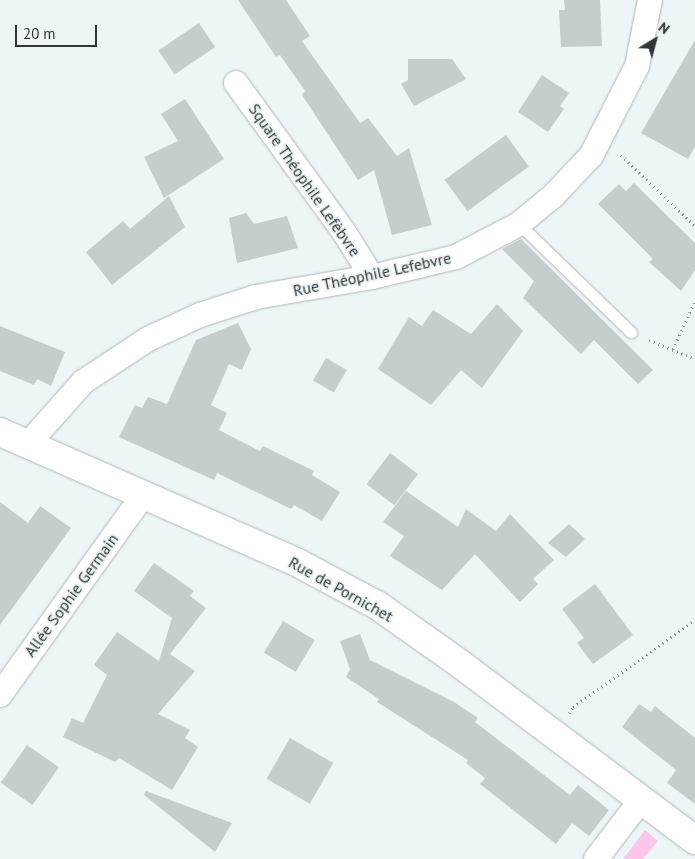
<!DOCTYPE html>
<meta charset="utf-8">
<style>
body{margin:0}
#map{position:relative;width:695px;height:859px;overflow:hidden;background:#edf5f7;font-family:"PT Sans",sans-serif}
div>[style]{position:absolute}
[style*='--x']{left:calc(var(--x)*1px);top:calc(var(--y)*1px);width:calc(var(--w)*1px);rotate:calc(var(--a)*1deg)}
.green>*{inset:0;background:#fdc5e9}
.building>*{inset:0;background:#c5cdcf;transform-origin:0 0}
.path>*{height:3px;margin-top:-1.5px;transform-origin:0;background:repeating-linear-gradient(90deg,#8b9192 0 1px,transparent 0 5px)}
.roads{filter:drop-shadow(0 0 1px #aeb6b8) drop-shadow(0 0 1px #aeb6b8)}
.service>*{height:11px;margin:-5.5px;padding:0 5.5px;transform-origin:5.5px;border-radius:5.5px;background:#fff}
.minor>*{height:24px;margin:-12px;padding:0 12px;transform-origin:12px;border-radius:12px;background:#fff}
.secondary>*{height:28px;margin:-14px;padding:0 14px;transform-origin:14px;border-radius:14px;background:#fff}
span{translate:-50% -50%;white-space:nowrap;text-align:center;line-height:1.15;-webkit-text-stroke:4px #edf5f7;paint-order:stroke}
.street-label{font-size:16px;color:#323536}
.north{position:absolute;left:630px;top:15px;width:50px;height:50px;-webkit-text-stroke:4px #edf5f7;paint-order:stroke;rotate:37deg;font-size:14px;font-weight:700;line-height:20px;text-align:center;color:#323536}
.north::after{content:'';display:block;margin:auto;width:18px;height:22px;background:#323536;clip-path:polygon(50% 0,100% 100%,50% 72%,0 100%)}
.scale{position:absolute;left:15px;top:25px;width:82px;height:22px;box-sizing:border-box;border:2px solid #323536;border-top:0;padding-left:6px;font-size:15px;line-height:18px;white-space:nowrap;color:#323536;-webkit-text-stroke:4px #edf5f7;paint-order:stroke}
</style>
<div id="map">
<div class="green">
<div style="clip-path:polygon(645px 830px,658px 841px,643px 859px,623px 859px)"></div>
</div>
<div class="building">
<div style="clip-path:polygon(238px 0,286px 0,310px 36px,302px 41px,360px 123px,368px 118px,397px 156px,409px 148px,432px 225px,392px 235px,374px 170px,358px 180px,302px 95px,305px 91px,280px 55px,276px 57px)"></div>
<div style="clip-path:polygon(564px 0,600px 0,602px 46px,561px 47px,559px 10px,565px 10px)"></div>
<div style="left:199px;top:23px;width:29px;height:49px;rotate:56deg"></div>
<div style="clip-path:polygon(695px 40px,695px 147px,688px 159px,641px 133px)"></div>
<div style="clip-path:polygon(408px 59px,452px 59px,466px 79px,414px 106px,401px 84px,408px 80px)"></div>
<div style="clip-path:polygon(542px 75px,569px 93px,560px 106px,564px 109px,548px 132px,518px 112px)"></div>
<div style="clip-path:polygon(185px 99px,224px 159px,164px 198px,144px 157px,178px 141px,161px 114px)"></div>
<div style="left:506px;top:135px;width:39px;height:76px;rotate:54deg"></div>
<div style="clip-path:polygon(634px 183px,695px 243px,695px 270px,681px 291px,649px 262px,653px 259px,598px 204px,619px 184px,626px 191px)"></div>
<div style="clip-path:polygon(169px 196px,185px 227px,112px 285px,86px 252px,123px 221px,130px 229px)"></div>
<div style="clip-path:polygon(246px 213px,254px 224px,287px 216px,298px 248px,237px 263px,229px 218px)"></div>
<div style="clip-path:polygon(521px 239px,653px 370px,638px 384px,594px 340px,581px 354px,523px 298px,534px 281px,502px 249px)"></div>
<div style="clip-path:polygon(497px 304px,523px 331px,482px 388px,461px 370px,431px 405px,378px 369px,409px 317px,422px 326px,433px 310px,471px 334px)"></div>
<div style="clip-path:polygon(238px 323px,251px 349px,242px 370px,229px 364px,211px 405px,227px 413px,219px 430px,260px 451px,263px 446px,314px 471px,312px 475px,340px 492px,322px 521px,294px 505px,291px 509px,217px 473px,214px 480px,119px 437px,135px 405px,142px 408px,148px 397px,167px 404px,196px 340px)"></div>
<div style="clip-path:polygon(0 326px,65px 352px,51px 386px,37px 379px,34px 385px,0 371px)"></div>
<div style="left:326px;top:358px;width:24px;height:26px;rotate:30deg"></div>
<div style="left:390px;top:453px;width:35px;height:39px;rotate:37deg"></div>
<div style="clip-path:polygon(406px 491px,458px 527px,466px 509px,496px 531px,510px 514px,554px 560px,533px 579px,538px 584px,520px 602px,475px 554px,442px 590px,390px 556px,404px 536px,383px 522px)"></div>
<div style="clip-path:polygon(0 502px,28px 523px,40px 506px,71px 528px,0 625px)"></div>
<div style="clip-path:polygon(569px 524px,585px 539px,566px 557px,548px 543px)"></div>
<div style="clip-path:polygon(154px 563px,194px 591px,190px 596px,206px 608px,170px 654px,195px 671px,158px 714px,190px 730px,185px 738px,198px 747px,172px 790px,119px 758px,115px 762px,63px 737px,72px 718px,83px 723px,107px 675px,94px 665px,117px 632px,159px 661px,172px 618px,134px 591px)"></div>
<div style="clip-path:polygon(595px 584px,633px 635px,593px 664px,577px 643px,584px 638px,562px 609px)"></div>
<div style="left:283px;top:621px;width:37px;height:37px;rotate:31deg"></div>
<div style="clip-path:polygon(360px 634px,370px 660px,454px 702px,478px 718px,475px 722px,570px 795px,578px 785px,609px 810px,589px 836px,572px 823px,556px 844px,480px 784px,485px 778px,466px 763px,468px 760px,377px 702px,379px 699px,346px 677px,350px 669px,340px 641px)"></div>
<div style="clip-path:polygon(639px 704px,651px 712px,655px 706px,695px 738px,695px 804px,667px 783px,676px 770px,622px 727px)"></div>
<div style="left:290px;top:738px;width:50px;height:47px;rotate:30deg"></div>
<div style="left:27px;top:745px;width:39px;height:46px;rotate:35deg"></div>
<div style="clip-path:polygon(146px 791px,232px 823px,215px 852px,144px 795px)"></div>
</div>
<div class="path">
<div style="--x:621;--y:155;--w:103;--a:43.8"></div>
<div style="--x:649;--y:340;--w:50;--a:22.4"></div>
<div style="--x:673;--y:349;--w:53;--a:-65.4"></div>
<div style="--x:569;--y:713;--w:7;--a:-56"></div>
<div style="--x:573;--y:707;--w:150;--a:-35.5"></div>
</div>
<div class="roads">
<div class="service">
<div style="--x:519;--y:224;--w:156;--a:44"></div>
</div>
<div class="minor">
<div style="--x:236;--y:83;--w:184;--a:54.1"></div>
<div style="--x:344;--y:232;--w:53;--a:58.1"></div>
<div style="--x:28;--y:444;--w:83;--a:-48.4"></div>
<div style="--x:83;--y:382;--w:78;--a:-33.5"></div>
<div style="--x:148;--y:339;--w:57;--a:-24.8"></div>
<div style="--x:200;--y:315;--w:59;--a:-17.8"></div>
<div style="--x:256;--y:297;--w:118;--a:-9.8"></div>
<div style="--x:372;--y:277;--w:86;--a:-13.4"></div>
<div style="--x:456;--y:257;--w:71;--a:-27.6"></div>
<div style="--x:519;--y:224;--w:44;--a:-39.5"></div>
<div style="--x:553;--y:196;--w:55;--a:-46.5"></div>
<div style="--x:591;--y:156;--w:101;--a:-62.9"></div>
<div style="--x:637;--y:66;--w:67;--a:-78.9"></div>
<div style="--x:0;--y:695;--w:246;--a:-54.4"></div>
<div style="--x:596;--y:859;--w:74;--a:-52.7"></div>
</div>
<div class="secondary">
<div style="--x:0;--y:432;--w:326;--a:23.7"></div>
<div style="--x:298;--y:563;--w:89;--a:28"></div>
<div style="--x:377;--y:605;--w:105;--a:35.3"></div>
<div style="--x:463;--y:666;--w:290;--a:36.9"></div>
</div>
</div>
<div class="street-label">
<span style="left:305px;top:180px;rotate:55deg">Square Théophile Lefèbvre</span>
<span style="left:372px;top:274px;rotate:-12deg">Rue Théophile Lefebvre</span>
<span style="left:341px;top:589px;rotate:29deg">Rue de Pornichet</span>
<span style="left:71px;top:595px;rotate:-54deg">Allée Sophie Germain</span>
</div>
<div class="north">N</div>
<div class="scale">20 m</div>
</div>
